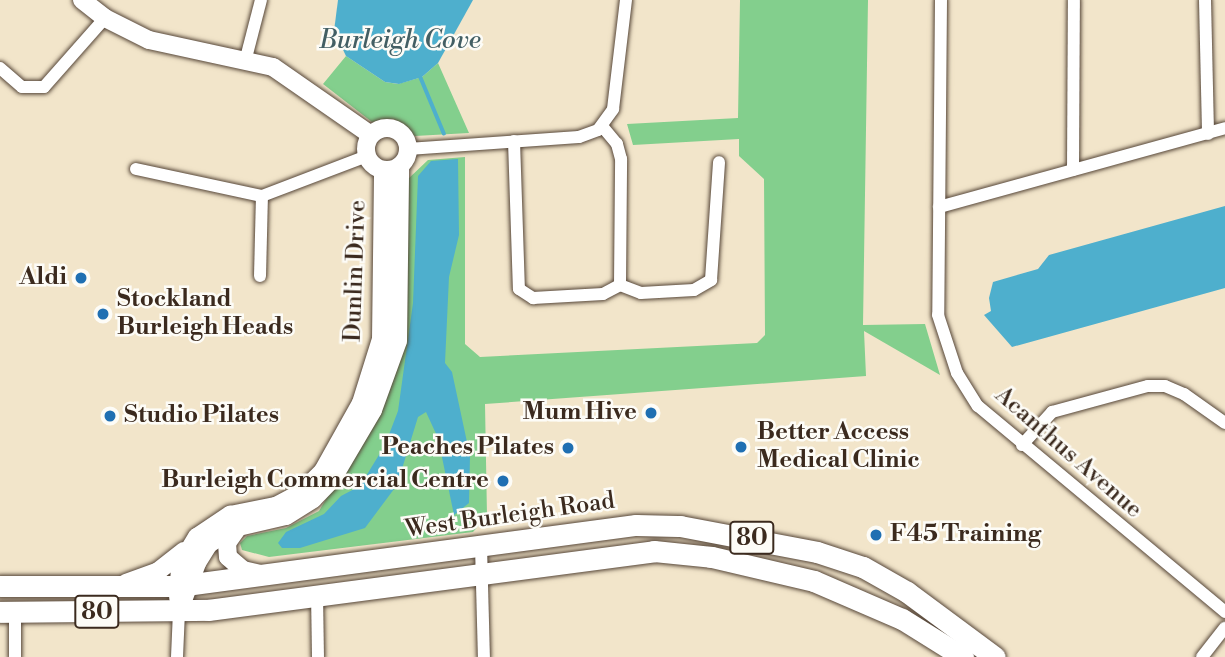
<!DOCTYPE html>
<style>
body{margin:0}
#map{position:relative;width:1225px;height:657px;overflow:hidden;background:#f2e5ca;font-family:"Libre Bodoni",serif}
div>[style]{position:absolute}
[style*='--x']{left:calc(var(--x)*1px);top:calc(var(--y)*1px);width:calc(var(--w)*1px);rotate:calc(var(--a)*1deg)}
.green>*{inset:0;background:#83cf8d}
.water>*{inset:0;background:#4eafcd}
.stream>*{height:3.5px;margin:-1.75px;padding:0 1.75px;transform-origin:1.75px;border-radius:1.75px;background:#4eafcd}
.roads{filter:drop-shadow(0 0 2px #564638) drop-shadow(0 0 2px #564638)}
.street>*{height:12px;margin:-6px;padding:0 6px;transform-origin:6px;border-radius:6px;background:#fff}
.secondary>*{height:18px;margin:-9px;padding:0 9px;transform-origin:9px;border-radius:9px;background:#fff}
.secondary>.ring{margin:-9px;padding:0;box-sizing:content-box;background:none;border:18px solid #fff;border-radius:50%}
.primary>*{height:21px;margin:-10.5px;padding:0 10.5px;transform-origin:10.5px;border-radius:10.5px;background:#fff}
.dots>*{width:19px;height:19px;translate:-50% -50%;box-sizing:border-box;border:4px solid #fdfcf7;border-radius:50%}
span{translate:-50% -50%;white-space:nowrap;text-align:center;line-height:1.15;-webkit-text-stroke:5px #fdfcf7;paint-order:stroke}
.shield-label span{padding:2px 5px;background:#fdfcf7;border:2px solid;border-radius:5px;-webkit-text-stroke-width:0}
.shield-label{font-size:23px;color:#3b2a1e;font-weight:700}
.street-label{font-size:24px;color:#3b2a1e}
.poi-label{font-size:24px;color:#3b2a1e;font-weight:700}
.right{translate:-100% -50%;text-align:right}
.left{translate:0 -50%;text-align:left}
.water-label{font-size:26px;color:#435f64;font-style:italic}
</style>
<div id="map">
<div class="green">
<div style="clip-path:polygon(740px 0,868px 0,863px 325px,925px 324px,940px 375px,864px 331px,866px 376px,485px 404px,487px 516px,473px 532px,269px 557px,242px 550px,240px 543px,247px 536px,286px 528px,319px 511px,344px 469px,408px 179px,428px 160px,465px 157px,465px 344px,480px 357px,757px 343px,765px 335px,764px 179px,739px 156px,739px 139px,633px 145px,627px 124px,738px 118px)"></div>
<div style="clip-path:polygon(346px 56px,385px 82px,398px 84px,422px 77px,438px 63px,469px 133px,415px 136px,394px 119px,372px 122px,323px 84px)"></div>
</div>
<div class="water">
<div style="clip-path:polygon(338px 0,473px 0,438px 63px,422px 77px,399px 84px,385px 82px,346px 56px,334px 31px)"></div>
<div style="clip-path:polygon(458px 159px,459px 235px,449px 277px,445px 363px,452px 372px,470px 456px,469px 503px,454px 515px,438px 438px,426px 412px,418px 417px,397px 485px,365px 528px,300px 548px,282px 548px,278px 543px,286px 532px,324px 514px,341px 496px,360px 486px,385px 445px,398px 411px,413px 303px,418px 176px,431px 161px)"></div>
<div style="clip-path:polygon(1225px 206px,1225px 288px,1012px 347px,984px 315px,991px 311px,989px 298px,993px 282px,1038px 269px,1049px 255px)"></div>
</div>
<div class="stream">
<div style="--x:421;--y:78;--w:60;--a:67.3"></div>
</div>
<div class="roads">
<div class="street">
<div style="--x:941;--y:0;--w:315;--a:90.5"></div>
<div style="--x:938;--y:315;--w:61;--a:71.9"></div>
<div style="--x:957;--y:373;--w:39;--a:58"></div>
<div style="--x:978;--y:406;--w:322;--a:39.8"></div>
<div style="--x:1205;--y:0;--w:134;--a:88.7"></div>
<div style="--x:246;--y:58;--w:60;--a:-75.5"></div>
<div style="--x:0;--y:68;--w:29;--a:41"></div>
<div style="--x:22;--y:87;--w:22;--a:0"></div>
<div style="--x:44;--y:87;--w:92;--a:-48.5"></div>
<div style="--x:514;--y:141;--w:148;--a:88.1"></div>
<div style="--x:519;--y:289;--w:17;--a:33"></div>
<div style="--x:533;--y:298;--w:70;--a:-3.3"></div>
<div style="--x:603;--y:294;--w:19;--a:-28"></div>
<div style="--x:620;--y:285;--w:126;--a:-89.5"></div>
<div style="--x:621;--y:159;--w:16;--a:-105"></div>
<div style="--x:617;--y:144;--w:23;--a:-130"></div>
<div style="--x:408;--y:149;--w:171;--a:-4"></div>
<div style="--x:579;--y:137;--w:20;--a:-20"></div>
<div style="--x:598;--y:130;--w:26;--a:-54"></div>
<div style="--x:613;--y:109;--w:110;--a:-83.2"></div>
<div style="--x:136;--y:169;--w:129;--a:12.1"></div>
<div style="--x:262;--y:196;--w:112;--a:-20.9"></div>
<div style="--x:1073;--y:170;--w:170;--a:-89.7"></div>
<div style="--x:939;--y:207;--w:297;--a:-15.4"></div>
<div style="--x:260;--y:276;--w:80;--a:-88.6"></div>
<div style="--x:620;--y:285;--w:22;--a:21"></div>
<div style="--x:641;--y:293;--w:53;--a:-3.2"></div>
<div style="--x:694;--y:290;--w:20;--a:-30"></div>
<div style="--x:711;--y:280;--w:118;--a:-86.1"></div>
<div style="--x:1022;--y:445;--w:45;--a:-47.7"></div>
<div style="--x:1052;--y:412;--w:99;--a:-15.2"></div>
<div style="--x:1148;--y:386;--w:17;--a:0"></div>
<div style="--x:1165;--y:386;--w:21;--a:23"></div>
<div style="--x:1184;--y:394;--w:50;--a:35.3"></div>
<div style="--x:481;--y:546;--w:111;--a:88.5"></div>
<div style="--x:317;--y:594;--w:63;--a:89.1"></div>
<div style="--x:15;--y:657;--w:45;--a:-90"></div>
<div style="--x:177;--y:657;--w:46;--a:-87.5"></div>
<div style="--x:1202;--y:657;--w:37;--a:-52"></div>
</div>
<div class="secondary">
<div style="--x:82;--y:0;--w:29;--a:38"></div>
<div style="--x:105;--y:18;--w:49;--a:26.6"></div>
<div style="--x:149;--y:40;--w:127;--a:12.3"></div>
<div style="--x:273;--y:67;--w:119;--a:34.8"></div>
<div class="ring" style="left:366px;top:128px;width:24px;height:24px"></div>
<div style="--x:239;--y:526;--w:21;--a:125"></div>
<div style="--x:227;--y:543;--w:14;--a:86"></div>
<div style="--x:228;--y:557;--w:20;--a:41"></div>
<div style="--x:243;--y:570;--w:18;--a:13"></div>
<div style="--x:126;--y:583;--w:33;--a:-20"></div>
<div style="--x:157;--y:572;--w:34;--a:-38"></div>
<div style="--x:178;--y:597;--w:32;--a:-86"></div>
<div style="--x:180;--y:565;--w:33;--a:-59"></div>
<div style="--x:197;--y:537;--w:40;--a:-34"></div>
<div style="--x:230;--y:515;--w:47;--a:-11.1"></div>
<div style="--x:276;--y:506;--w:30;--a:-28"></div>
<div style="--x:302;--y:492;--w:30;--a:-45"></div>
<div style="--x:323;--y:471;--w:78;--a:-60.8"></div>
<div style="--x:361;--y:403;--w:67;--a:-72.6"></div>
<div style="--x:381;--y:339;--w:169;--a:-89.3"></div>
<div style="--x:179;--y:611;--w:51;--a:-69.4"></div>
<div style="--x:197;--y:563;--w:22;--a:-58"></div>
<div style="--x:209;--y:544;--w:30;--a:-33"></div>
<div style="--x:234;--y:528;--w:53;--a:-13"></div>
<div style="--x:286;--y:516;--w:32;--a:-32"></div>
<div style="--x:313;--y:499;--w:29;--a:-46"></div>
<div style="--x:333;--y:478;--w:79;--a:-59.5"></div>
<div style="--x:373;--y:410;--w:73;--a:-70.1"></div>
<div style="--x:398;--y:341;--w:175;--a:-89.3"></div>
</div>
<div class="primary">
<div style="--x:0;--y:586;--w:178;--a:0"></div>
<div style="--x:178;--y:586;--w:462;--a:-7.6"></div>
<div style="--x:636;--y:525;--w:44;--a:1.3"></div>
<div style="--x:680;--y:526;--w:139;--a:10.7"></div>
<div style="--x:817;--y:552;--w:48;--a:18.1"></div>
<div style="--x:863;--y:567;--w:51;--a:29.6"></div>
<div style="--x:907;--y:592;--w:109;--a:36.5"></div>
<div style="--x:0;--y:612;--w:208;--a:-0.6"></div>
<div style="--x:208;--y:610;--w:450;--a:-7.5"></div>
<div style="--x:654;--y:551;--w:58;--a:5.9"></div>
<div style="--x:712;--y:557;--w:105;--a:13.2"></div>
<div style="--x:814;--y:581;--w:96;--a:23.4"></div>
<div style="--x:902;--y:619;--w:72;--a:31.9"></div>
</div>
</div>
<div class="dots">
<div style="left:81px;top:278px;background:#1f6fb2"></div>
<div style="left:103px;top:314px;background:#1f6fb2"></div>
<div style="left:651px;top:413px;background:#1f6fb2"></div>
<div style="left:110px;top:416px;background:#1f6fb2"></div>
<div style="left:741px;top:447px;background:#1f6fb2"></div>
<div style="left:568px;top:448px;background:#1f6fb2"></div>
<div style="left:503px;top:481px;background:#1f6fb2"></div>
<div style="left:876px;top:535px;background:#1f6fb2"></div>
</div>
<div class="shield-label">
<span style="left:752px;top:538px">80</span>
<span style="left:97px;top:612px">80</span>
</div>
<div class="street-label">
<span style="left:356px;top:271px;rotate:-88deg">Dunlin Drive</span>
<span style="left:1068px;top:453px;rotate:41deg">Acanthus Avenue</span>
<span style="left:510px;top:516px;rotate:-8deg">West Burleigh Road</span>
</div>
<div class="poi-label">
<span class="right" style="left:67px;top:278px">Aldi</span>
<span class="left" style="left:117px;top:314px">Stockland<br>Burleigh Heads</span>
<span class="right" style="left:637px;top:413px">Mum Hive</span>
<span class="left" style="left:124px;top:416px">Studio Pilates</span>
<span class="left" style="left:757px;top:447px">Better Access<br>Medical Clinic</span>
<span class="right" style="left:554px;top:448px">Peaches Pilates</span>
<span class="right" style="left:489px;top:481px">Burleigh Commercial Centre</span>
<span class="left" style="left:890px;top:535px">F45 Training</span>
</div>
<div class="water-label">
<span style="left:400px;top:41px">Burleigh Cove</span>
</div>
</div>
